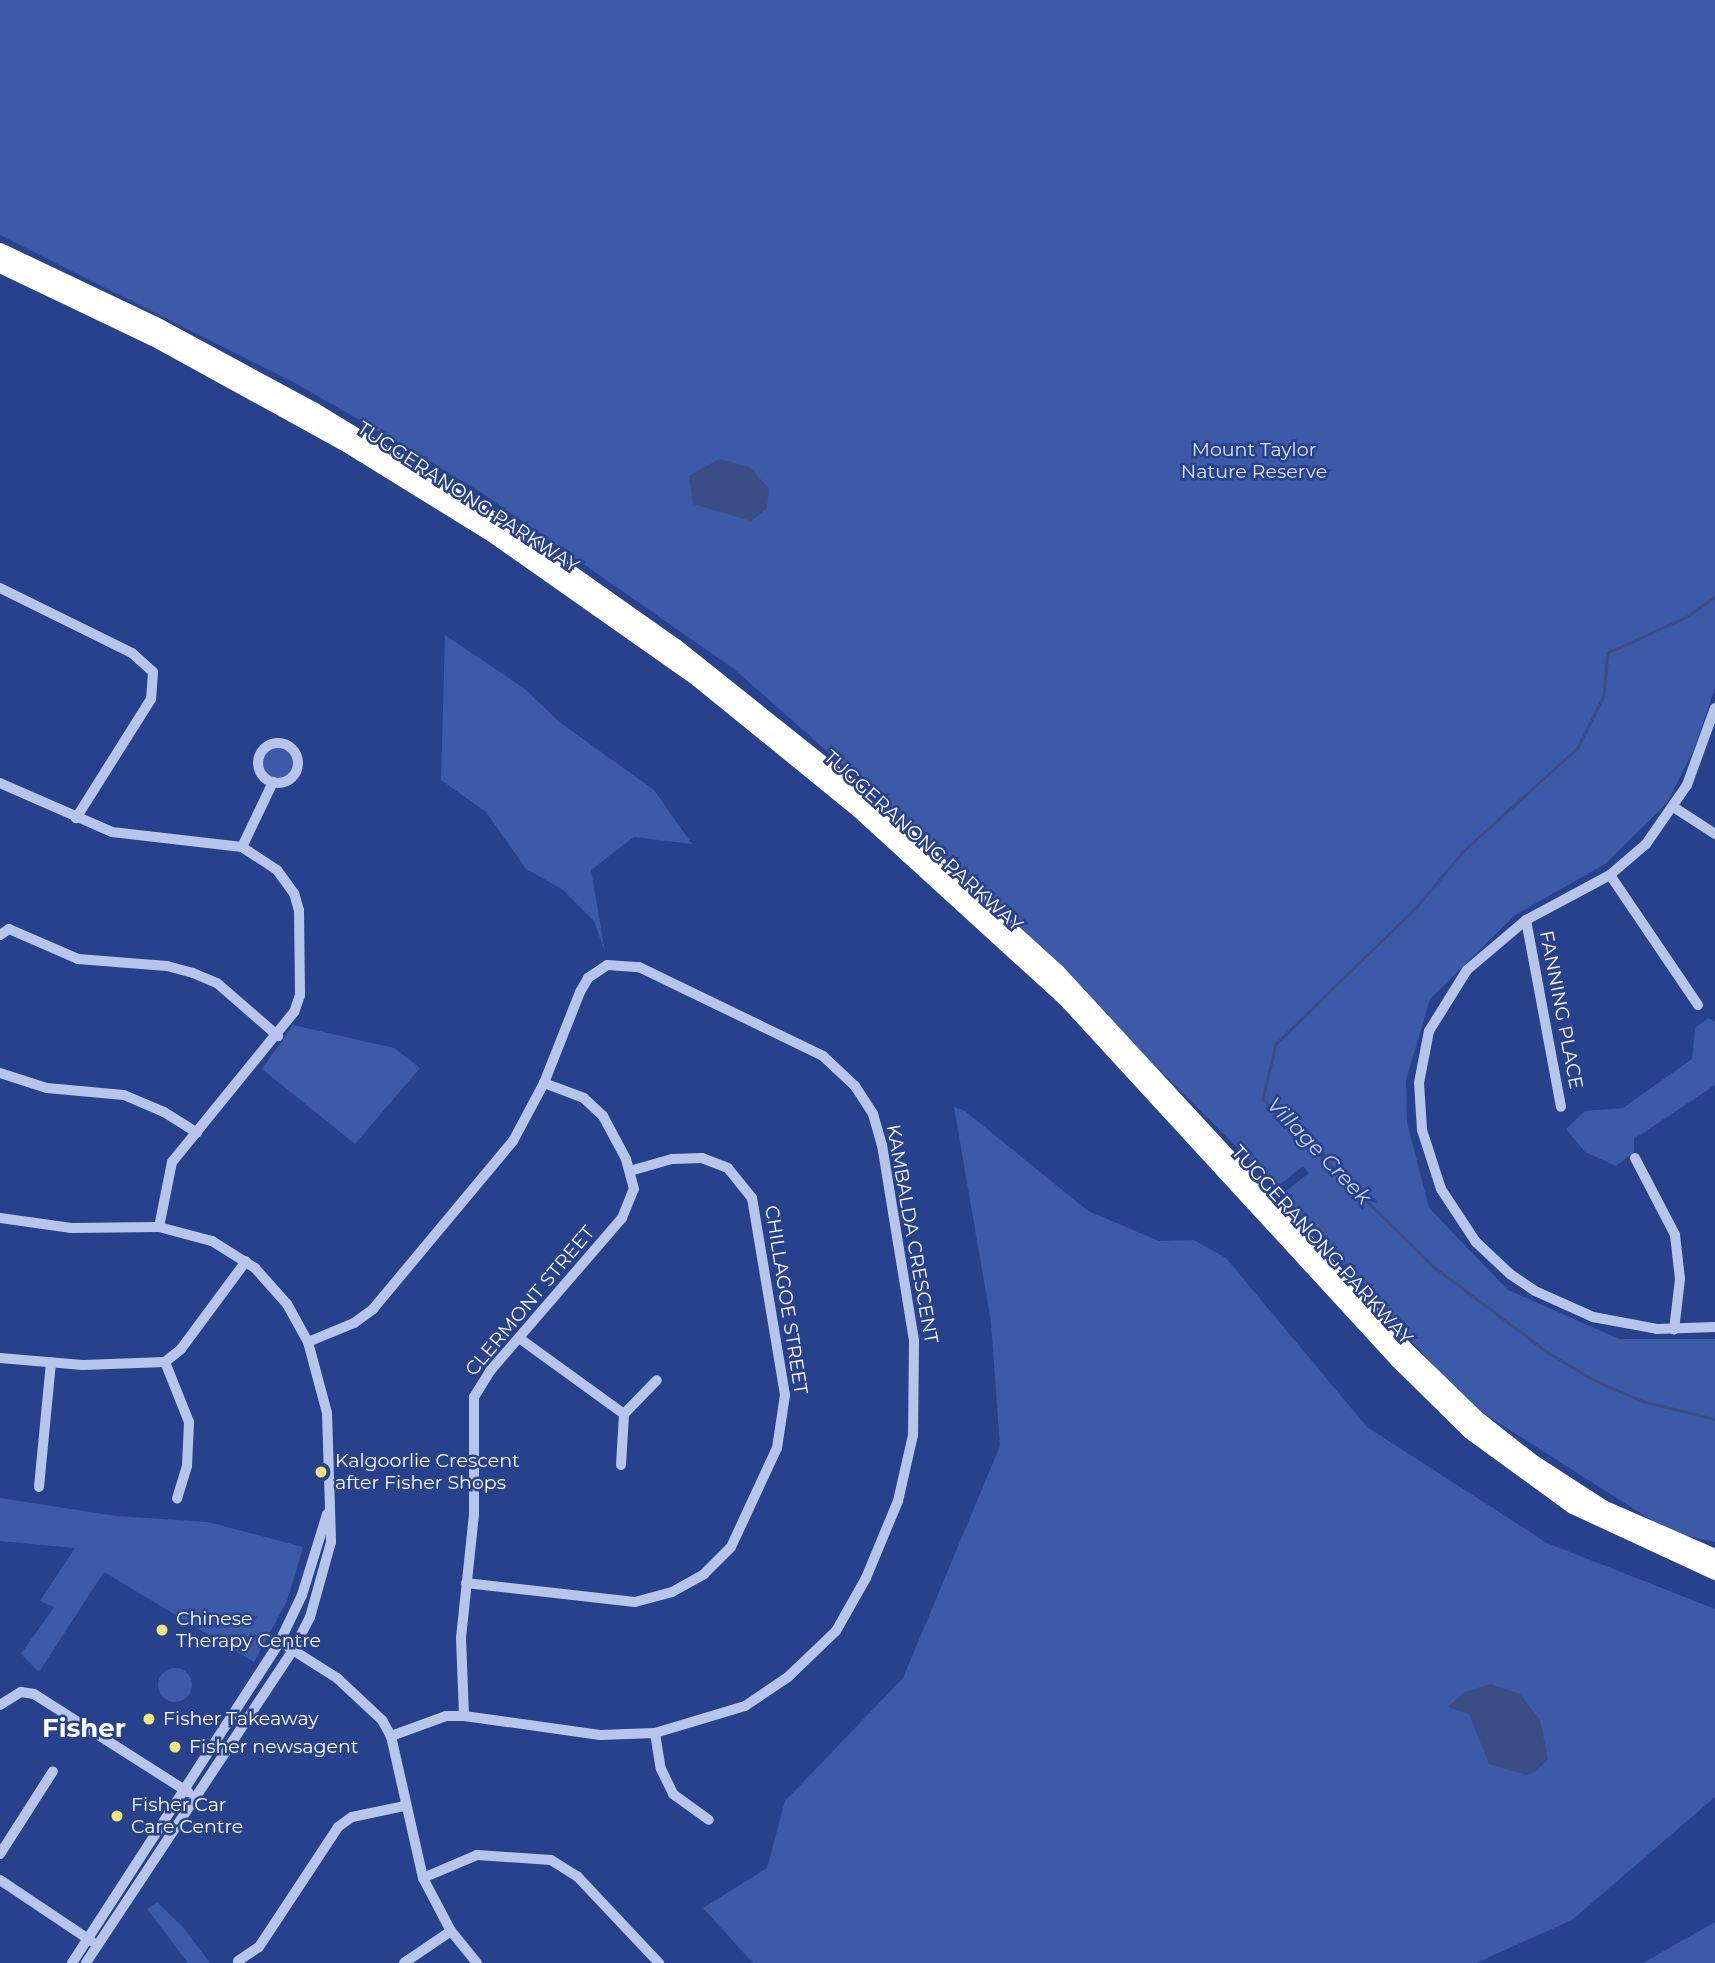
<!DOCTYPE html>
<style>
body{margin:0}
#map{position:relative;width:1715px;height:1963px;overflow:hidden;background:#28418c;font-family:Montserrat,sans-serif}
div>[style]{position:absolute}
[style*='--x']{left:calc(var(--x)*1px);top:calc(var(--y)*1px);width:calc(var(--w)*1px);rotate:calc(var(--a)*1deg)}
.green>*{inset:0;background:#3d5aa8}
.round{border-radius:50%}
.water>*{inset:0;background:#3b4d84}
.stream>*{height:2.5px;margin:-1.25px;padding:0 1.25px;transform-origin:1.25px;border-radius:1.25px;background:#3b4d84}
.minor>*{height:10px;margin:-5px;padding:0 5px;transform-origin:5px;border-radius:5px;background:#b7c5ea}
.minor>.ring{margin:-5px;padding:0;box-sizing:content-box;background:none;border:10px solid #b7c5ea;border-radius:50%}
.highway>*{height:16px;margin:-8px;padding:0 8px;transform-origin:8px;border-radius:8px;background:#fff}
.dots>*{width:19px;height:19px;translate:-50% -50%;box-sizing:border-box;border:4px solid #28418c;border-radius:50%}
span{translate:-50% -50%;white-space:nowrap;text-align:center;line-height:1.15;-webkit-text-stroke:5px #28418c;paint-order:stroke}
.park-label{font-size:19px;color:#dbe3f8}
.street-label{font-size:19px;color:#fff}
.poi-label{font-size:19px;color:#fff}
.left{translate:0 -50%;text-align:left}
.water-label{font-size:21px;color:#c3d0f1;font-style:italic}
.district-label{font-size:26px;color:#fff;font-weight:700}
</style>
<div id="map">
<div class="green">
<div style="clip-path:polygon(0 0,1715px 0,1715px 688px,1694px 749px,1667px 803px,1605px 864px,1515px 915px,1430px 999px,1406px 1080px,1407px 1122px,1429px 1208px,1508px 1290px,1619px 1339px,1715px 1339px,1715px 1542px,1670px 1532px,1466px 1402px,1281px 1195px,1309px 1173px,1303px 1166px,1277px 1187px,932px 844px,734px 669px,482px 493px,389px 437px,297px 384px,0 235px)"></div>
<div style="clip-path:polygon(445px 635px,525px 689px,558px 721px,654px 790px,692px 844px,634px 837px,591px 870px,605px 952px,594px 921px,562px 889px,526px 869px,486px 812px,441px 780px)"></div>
<div class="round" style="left:262px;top:747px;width:32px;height:32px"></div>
<div style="clip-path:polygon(1708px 1018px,1715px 1022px,1715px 1085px,1634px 1139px,1634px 1152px,1616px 1166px,1585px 1152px,1566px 1129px,1585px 1111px,1623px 1108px,1692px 1059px,1695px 1028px)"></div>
<div style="clip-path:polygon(293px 1025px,394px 1048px,420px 1068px,355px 1144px,262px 1069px)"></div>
<div style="clip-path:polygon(954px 1107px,965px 1111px,1088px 1211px,1159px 1241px,1194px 1240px,1226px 1258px,1367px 1427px,1547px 1543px,1715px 1609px,1715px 1797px,1572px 1920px,1476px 1963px,753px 1963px,703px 1908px,767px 1868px,785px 1801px,903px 1678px,1000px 1446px,991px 1322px)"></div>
<div style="clip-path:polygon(0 1498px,116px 1516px,208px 1522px,303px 1547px,287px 1601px,254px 1662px,104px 1572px,39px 1672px,21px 1654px,54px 1607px,40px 1601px,75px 1548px,0 1541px)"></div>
<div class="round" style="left:158px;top:1668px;width:34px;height:34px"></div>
<div style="clip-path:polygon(157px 1902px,182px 1926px,210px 1963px,188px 1963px,147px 1909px)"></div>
<div style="clip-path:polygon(1715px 1922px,1715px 1963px,1643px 1963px)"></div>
</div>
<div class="water">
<div style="clip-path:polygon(719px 459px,750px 467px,769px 489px,767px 508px,751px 521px,693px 504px,689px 476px)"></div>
<div style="clip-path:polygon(1491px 1684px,1520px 1694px,1540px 1720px,1548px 1759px,1535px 1772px,1526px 1775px,1489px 1764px,1469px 1714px,1448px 1707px,1464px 1692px)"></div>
</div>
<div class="stream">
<div style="--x:1715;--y:597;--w:32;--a:144"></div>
<div style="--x:1689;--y:616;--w:89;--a:155.4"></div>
<div style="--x:1608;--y:653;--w:43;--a:95.3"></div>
<div style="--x:1604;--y:696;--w:58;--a:116.6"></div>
<div style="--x:1578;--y:748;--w:155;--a:137.9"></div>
<div style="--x:1463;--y:852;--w:72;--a:129.9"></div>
<div style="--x:1417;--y:907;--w:197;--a:135.8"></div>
<div style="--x:1276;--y:1044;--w:57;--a:103.3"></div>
<div style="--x:1263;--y:1099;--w:238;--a:44.5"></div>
<div style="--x:1433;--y:1266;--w:145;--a:36.9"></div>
<div style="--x:1549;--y:1353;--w:52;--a:31"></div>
<div style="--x:1594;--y:1380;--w:52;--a:23.6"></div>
<div style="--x:1642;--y:1401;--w:75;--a:13.9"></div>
</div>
<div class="minor">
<div style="--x:0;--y:588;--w:147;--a:26.2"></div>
<div style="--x:132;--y:653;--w:28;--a:42"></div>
<div style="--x:153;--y:672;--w:27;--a:94"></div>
<div style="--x:151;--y:699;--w:141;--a:122.2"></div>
<div style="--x:1715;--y:708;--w:82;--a:110"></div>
<div style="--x:1687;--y:785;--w:72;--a:124.8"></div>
<div style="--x:1646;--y:844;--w:48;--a:139.3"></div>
<div style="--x:1610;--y:875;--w:95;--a:151.8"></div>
<div style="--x:1526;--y:920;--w:77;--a:139.7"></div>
<div style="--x:1467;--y:970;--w:72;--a:121.9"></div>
<div style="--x:1429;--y:1031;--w:53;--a:100.9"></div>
<div style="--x:1419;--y:1083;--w:47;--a:86.3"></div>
<div style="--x:1422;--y:1130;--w:62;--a:72.1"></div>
<div style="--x:1441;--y:1189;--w:64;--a:56.6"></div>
<div style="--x:1476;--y:1242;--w:47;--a:43.3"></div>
<div style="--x:1510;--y:1274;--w:30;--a:34"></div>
<div style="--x:1535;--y:1291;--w:64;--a:24.1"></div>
<div style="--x:1593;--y:1317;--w:65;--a:10.6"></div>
<div style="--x:1657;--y:1329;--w:58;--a:-2"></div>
<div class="ring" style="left:258px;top:743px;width:30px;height:30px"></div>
<div style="--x:0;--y:783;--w:122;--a:23.6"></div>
<div style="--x:112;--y:832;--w:131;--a:6.6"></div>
<div style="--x:242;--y:847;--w:42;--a:33.3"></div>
<div style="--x:277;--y:870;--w:29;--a:54"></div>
<div style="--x:294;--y:893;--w:18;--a:74"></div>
<div style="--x:299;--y:910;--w:85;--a:89.3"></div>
<div style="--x:300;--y:995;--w:18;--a:109"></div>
<div style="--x:294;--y:1012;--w:193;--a:129.1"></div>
<div style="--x:172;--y:1162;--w:66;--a:101.3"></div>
<div style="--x:1675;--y:808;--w:48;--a:33"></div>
<div style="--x:242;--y:847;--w:72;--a:-64.5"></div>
<div style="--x:1610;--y:875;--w:157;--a:55.9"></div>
<div style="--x:1526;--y:920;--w:190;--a:79.4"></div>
<div style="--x:0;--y:935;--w:11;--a:-34"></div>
<div style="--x:9;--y:929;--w:75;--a:23.5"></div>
<div style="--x:78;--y:959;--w:89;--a:4.5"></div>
<div style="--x:167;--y:966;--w:27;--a:15"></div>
<div style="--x:193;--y:973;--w:26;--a:23"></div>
<div style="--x:217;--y:983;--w:81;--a:41"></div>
<div style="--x:0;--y:1073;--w:49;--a:17.7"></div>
<div style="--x:47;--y:1088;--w:77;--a:5.2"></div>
<div style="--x:124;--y:1095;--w:43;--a:23"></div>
<div style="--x:164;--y:1112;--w:39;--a:32"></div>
<div style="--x:1635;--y:1158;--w:87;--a:62.5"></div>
<div style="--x:1675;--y:1235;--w:44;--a:83.5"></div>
<div style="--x:1680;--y:1279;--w:51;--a:96.7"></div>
<div style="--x:0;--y:1218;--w:72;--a:8"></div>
<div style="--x:71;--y:1228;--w:88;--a:-0.7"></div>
<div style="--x:159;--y:1227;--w:55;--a:14.8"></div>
<div style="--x:212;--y:1241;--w:51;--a:32.1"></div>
<div style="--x:255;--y:1268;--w:48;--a:48.4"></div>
<div style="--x:287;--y:1304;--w:43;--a:61.1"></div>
<div style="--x:308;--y:1342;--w:73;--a:75"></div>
<div style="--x:327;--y:1413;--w:129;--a:88.2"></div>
<div style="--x:331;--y:1542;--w:78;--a:105.6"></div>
<div style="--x:310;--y:1617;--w:37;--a:117"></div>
<div style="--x:293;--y:1650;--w:375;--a:123.5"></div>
<div style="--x:519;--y:1338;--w:130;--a:35.9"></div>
<div style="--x:308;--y:1342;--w:50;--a:-22.4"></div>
<div style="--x:354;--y:1323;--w:24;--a:-36"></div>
<div style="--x:373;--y:1309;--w:219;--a:-50.2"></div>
<div style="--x:513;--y:1141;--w:66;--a:-61.9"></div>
<div style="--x:544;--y:1083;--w:98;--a:-68.4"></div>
<div style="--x:580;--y:992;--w:16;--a:-60"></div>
<div style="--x:588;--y:978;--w:23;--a:-34"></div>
<div style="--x:607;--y:965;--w:32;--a:4"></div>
<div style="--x:639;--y:967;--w:204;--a:25.8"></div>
<div style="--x:823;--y:1056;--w:44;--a:43.2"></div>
<div style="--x:855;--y:1086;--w:33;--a:57"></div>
<div style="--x:873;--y:1114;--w:32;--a:74"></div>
<div style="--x:882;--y:1145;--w:199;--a:80.7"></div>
<div style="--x:914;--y:1341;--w:94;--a:90.6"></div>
<div style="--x:913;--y:1435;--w:68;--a:102.8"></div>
<div style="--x:898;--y:1501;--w:83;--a:112.6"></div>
<div style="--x:866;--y:1578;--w:61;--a:119.5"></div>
<div style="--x:836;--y:1631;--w:66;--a:136.2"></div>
<div style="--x:788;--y:1677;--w:52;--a:146"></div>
<div style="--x:745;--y:1706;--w:94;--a:163.3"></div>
<div style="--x:655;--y:1733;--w:55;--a:177.9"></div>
<div style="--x:600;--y:1735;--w:137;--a:-172"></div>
<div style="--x:464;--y:1716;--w:18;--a:180"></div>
<div style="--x:446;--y:1716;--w:59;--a:160"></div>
<div style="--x:0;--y:1358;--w:83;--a:4.8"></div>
<div style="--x:83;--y:1365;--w:82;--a:-2.1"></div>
<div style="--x:165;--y:1362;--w:21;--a:-39"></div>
<div style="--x:181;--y:1349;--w:109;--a:-53.5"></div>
<div style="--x:165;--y:1362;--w:65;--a:68.2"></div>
<div style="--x:189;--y:1422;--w:44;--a:92.6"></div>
<div style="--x:187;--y:1466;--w:34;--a:107"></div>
<div style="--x:621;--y:1465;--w:51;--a:-86.6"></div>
<div style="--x:624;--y:1414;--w:47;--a:-45.9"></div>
<div style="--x:39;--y:1487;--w:125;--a:-84.5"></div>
<div style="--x:466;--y:1583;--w:170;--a:6.4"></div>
<div style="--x:635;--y:1602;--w:38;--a:-15"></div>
<div style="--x:672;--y:1592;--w:37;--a:-29"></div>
<div style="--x:704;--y:1574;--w:38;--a:-45"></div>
<div style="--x:731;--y:1547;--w:109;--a:-65.1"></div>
<div style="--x:777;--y:1448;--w:54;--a:-81.4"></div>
<div style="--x:785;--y:1395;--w:200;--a:-99.5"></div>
<div style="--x:752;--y:1198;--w:38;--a:-129"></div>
<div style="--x:728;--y:1168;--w:28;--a:-159"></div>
<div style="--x:702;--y:1158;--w:30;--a:178"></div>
<div style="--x:672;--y:1159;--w:44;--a:164.1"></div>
<div style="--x:288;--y:1647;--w:58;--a:32.3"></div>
<div style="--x:337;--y:1678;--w:62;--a:43"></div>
<div style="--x:382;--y:1720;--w:18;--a:61"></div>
<div style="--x:391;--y:1736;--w:146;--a:77.3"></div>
<div style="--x:423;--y:1878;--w:60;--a:62.2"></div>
<div style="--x:451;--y:1931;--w:41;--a:50.9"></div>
<div style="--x:0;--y:1705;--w:25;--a:-32"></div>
<div style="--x:21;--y:1692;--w:13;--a:9"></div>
<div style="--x:34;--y:1694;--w:183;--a:32.5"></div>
<div style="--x:464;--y:1716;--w:78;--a:-92.2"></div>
<div style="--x:461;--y:1638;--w:125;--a:-84"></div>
<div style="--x:474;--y:1514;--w:117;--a:-90"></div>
<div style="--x:474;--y:1397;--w:31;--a:-58"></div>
<div style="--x:490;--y:1371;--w:202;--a:-49.2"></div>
<div style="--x:622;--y:1218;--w:31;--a:-68"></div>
<div style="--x:634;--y:1189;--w:31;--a:-105"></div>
<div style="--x:626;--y:1159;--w:49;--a:-118.1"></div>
<div style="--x:603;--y:1116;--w:26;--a:-137"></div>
<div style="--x:584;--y:1098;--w:43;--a:-159.4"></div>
<div style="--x:655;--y:1733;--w:36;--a:81"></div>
<div style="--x:661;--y:1769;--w:28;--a:64"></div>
<div style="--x:673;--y:1794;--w:44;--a:35.8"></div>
<div style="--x:0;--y:1854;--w:98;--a:-57.4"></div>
<div style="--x:423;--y:1878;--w:59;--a:-23.1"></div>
<div style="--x:477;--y:1855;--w:74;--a:3.9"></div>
<div style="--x:551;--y:1860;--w:31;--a:32"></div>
<div style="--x:577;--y:1876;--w:120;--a:46.7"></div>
<div style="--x:0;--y:1880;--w:110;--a:33.8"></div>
<div style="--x:238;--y:1961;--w:25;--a:-34"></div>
<div style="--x:259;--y:1947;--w:144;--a:-56.6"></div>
<div style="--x:338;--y:1827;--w:17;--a:-36"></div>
<div style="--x:352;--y:1817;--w:53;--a:-11.9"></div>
<div style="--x:72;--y:1963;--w:383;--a:-57.1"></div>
<div style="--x:280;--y:1641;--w:51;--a:-64.4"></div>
<div style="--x:302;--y:1595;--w:85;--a:-72.8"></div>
<div style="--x:404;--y:1963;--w:57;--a:-34.2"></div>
</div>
<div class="highway">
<div style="--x:0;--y:251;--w:170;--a:25.4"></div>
<div style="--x:154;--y:324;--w:183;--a:28.4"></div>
<div style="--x:315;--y:411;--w:225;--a:31.4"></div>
<div style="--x:507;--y:528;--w:207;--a:35.2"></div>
<div style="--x:676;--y:647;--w:247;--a:38.6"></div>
<div style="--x:869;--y:801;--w:254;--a:42.3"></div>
<div style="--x:1057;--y:972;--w:514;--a:47.28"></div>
<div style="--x:1406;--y:1350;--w:98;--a:44.2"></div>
<div style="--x:1476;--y:1418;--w:71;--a:38.2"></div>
<div style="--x:1532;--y:1462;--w:85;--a:32.9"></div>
<div style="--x:1603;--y:1508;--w:122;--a:23.6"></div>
<div style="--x:0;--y:265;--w:176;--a:25.5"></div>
<div style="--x:159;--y:341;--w:210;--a:28.8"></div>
<div style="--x:343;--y:442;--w:175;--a:31.7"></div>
<div style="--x:492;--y:534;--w:252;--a:35.1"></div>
<div style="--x:698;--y:679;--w:206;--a:39.1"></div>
<div style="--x:858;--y:809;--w:285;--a:42.4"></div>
<div style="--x:1068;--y:1001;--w:488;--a:47.4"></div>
<div style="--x:1398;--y:1360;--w:101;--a:44.6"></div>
<div style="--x:1470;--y:1431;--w:127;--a:36.1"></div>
<div style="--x:1573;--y:1506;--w:157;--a:24.9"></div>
</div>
<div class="dots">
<div style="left:321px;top:1472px;background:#f1e57e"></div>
<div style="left:162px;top:1630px;background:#f1e57e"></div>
<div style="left:149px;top:1719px;background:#f1e57e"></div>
<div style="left:175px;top:1747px;background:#f1e57e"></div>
<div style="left:117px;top:1816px;background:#f1e57e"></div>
</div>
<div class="park-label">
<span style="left:1254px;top:461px">Mount Taylor<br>Nature Reserve</span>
</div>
<div class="street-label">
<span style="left:468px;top:497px;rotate:33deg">TUGGERANONG PARKWAY</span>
<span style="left:923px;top:841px;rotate:42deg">TUGGERANONG PARKWAY</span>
<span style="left:1561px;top:1010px;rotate:79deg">FANNING PLACE</span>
<span style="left:912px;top:1234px;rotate:80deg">KAMBALDA CRESCENT</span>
<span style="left:1322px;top:1245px;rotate:48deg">TUGGERANONG PARKWAY</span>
<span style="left:786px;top:1300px;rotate:81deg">CHILLAGOE STREET</span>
<span style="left:530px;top:1301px;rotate:-50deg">CLERMONT STREET</span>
</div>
<div class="poi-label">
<span class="left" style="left:335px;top:1472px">Kalgoorlie Crescent<br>after Fisher Shops</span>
<span class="left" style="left:176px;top:1630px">Chinese<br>Therapy Centre</span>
<span class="left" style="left:163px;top:1719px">Fisher Takeaway</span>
<span class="left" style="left:189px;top:1747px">Fisher newsagent</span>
<span class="left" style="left:131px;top:1816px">Fisher Car<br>Care Centre</span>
</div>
<div class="water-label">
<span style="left:1319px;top:1151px;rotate:46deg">Village Creek</span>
</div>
<div class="district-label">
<span style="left:84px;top:1729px">Fisher</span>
</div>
</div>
